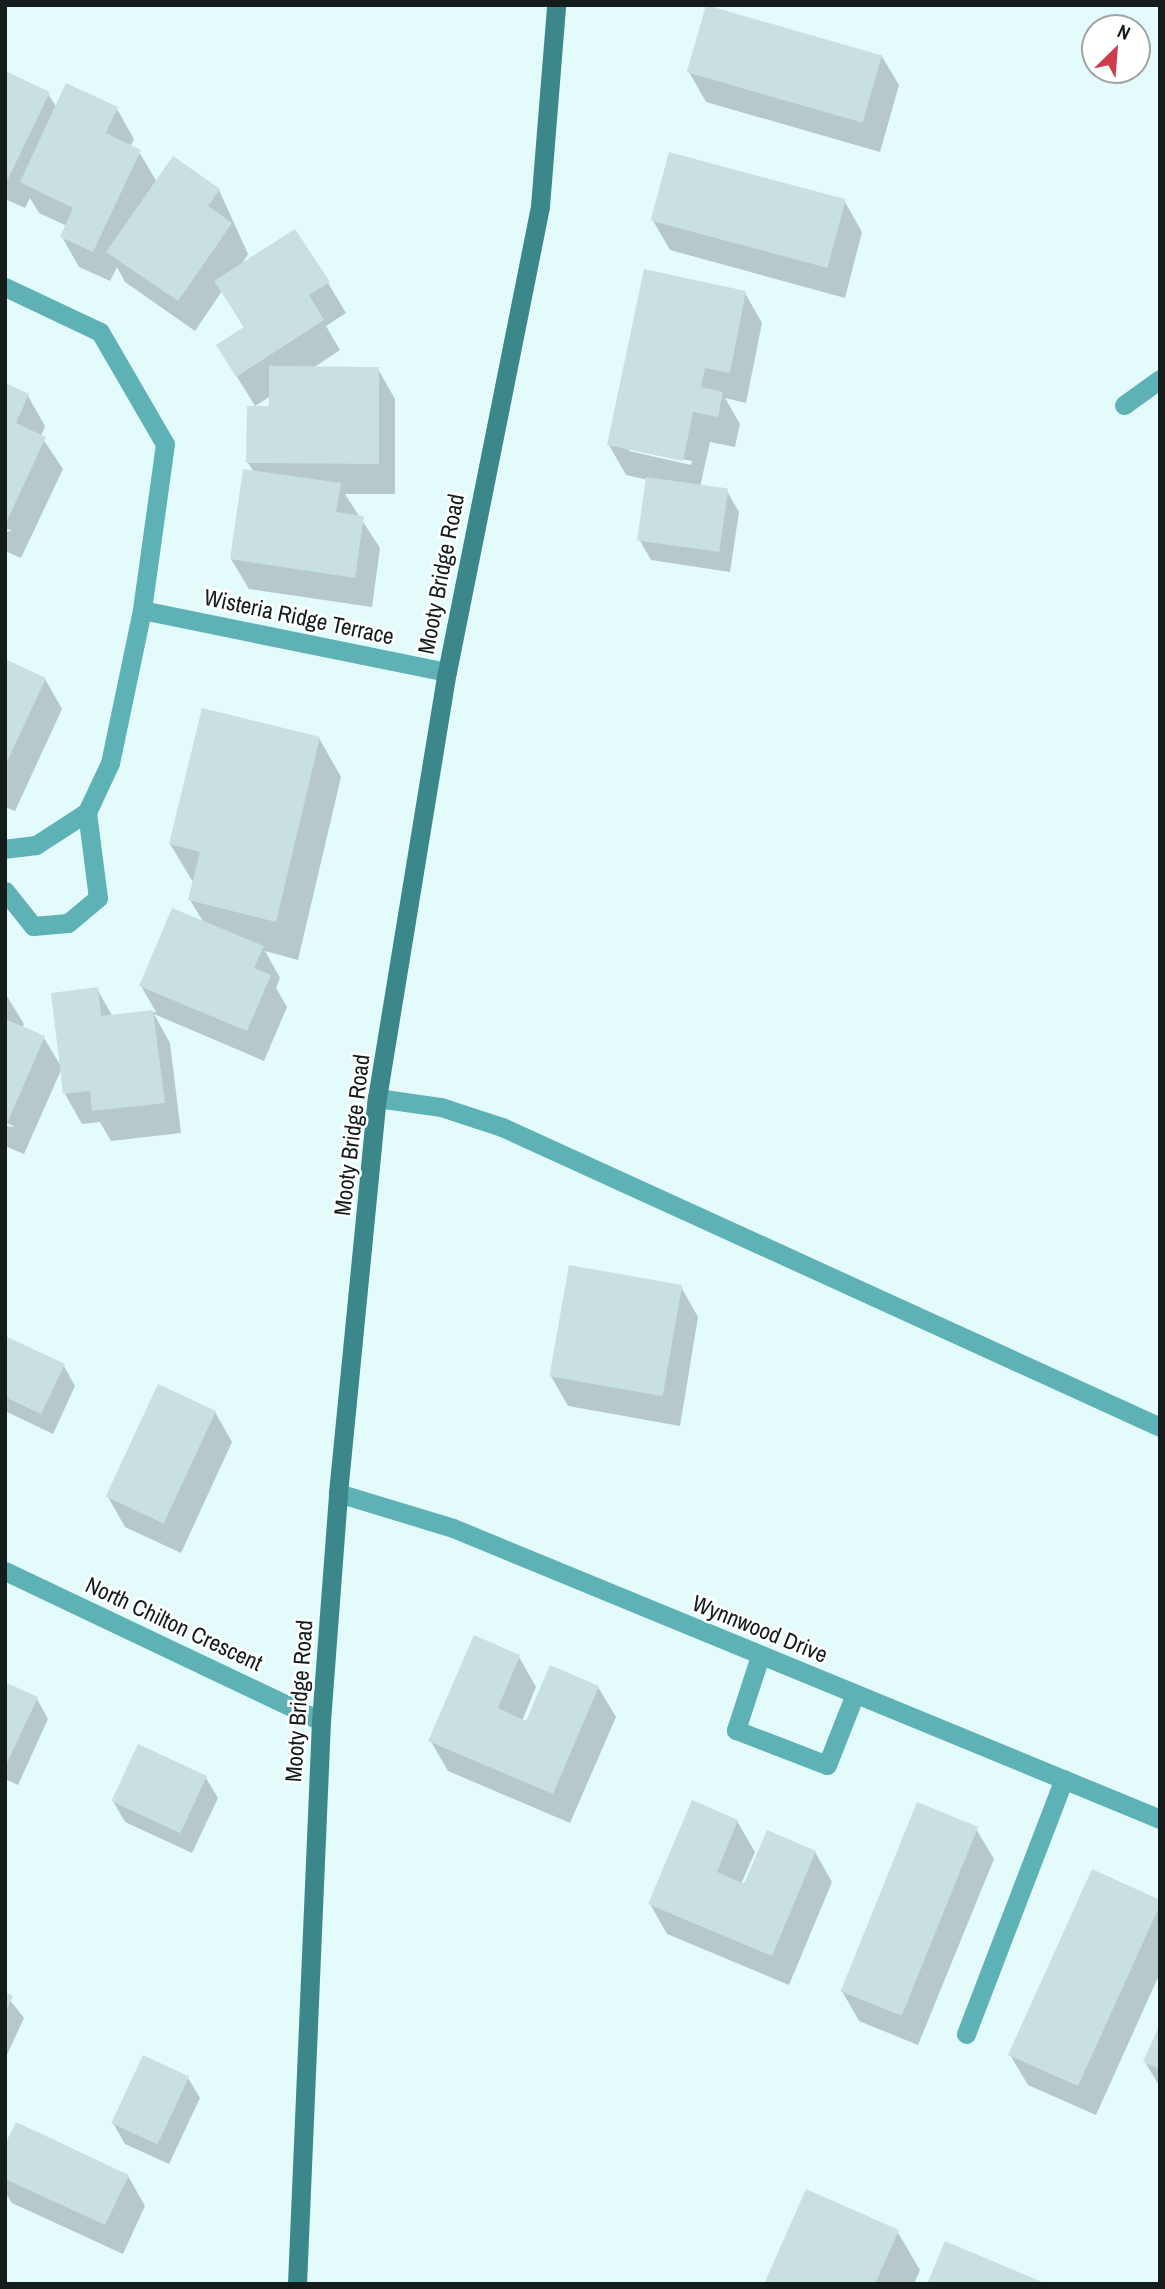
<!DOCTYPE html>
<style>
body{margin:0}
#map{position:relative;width:1165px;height:2289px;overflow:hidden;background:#e4fbfc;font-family:"Archivo Narrow",sans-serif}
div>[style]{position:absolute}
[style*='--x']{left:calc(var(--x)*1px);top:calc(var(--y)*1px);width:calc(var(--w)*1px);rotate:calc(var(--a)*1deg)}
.shadow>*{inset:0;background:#0003}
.building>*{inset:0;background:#c9e0e1;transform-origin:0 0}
.service>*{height:19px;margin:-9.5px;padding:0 9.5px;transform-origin:9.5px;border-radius:9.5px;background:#5eb1b5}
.minor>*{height:19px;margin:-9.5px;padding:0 9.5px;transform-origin:9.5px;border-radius:9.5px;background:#5eb1b5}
.secondary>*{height:19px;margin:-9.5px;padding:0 9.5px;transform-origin:9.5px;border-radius:9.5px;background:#3c878a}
span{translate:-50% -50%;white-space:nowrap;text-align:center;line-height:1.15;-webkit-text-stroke:5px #fff;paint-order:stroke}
.street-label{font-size:23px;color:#141c1c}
.frame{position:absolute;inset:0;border:7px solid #141c1c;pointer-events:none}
.north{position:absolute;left:1081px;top:14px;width:70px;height:70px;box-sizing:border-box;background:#fff;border:2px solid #a1a4a4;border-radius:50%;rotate:25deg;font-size:19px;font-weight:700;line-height:28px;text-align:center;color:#141c1c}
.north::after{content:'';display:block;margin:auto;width:24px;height:32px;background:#cd3d4c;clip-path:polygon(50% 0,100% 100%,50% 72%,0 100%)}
</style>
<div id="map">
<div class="shadow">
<div style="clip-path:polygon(881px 55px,899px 85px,880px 152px,706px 102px,689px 72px)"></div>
<div style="clip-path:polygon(5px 73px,48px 94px,57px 108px,117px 109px,134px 139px,130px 147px,139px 152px,157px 182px,219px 190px,248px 254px,240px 267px,328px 283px,346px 313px,326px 326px,340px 350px,313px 368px,378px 369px,395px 399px,395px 494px,345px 494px,380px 548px,372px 607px,249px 589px,231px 559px,254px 472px,248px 463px,271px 408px,271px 396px,255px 406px,218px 346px,245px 329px,222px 291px,195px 331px,125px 282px,117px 267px,110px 281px,79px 267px,62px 237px,67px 226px,39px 213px,30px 198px,25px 208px,5px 199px)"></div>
<div style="clip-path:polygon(845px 202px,862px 232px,845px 298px,670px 250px,652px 219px)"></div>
<div style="clip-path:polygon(evenodd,745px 293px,762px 323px,746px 403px,725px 398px,740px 424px,735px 447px,710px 442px,700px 487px,727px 491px,739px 512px,730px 572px,651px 560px,639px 539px,648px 480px,626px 475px,609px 445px,745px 293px,629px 448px,692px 461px,691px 465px,629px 451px,629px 448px)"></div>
<div style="clip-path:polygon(5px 385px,28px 396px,45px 426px,41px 436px,63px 469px,21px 558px,5px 551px,5px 532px,12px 531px,5px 528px)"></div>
<div style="clip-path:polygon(5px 661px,45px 679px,62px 709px,15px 811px,5px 807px)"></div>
<div style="clip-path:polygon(319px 738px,341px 777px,298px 960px,265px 951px,280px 978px,276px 988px,287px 1007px,264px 1061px,154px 1014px,170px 1043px,181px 1133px,111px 1141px,100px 1122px,82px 1124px,65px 1094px,97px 989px,113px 1017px,156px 1012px,141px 986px,204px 923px,190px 900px,193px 882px,170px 844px)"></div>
<div style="clip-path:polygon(5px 993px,24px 1024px,22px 1028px,44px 1038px,62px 1068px,24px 1154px,5px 1146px,5px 1126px,15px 1127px,5px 1122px)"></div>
<div style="clip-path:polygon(681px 1287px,698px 1317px,680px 1426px,568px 1406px,551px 1376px)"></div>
<div style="clip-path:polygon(5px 1338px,64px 1366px,75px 1386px,53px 1434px,5px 1411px)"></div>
<div style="clip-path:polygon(215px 1412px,232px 1442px,181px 1553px,125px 1527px,108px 1497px)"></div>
<div style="clip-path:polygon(519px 1657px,536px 1687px,522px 1721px,527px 1723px,598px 1687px,616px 1717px,570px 1823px,448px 1771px,430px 1740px)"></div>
<div style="clip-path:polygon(5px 1684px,37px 1699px,48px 1719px,18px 1785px,5px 1779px)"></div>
<div style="clip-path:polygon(206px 1778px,218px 1798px,192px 1853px,125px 1822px,113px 1801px)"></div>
<div style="clip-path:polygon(737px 1821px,755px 1852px,741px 1884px,815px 1852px,832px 1882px,789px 1985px,667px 1934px,650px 1904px)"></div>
<div style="clip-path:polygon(976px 1829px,994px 1859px,918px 2045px,859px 2021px,842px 1991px)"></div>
<div style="clip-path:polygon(1160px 1902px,1160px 1973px,1096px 2115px,1028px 2085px,1010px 2055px)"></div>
<div style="clip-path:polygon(5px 1994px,24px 2018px,5px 2059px)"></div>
<div style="clip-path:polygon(1160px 2028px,1160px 2087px,1145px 2062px)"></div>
<div style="clip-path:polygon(188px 2078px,200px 2098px,169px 2164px,125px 2144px,113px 2123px)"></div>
<div style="clip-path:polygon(5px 2148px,128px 2176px,145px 2206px,123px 2254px,12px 2203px,5px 2192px)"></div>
<div style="clip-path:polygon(897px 2231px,920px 2270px,914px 2284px,766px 2284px)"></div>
</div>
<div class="building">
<div style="left:706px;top:5px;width:183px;height:70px;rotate:16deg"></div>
<div style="clip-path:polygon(5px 71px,50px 92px,8px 179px,5px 178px)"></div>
<div style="clip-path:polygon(66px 83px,118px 107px,106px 133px,141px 150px,93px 252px,60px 237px,73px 208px,20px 182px)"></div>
<div style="left:669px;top:152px;width:183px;height:71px;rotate:15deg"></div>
<div style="clip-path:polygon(173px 156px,220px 189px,208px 206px,232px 223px,178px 301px,106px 252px)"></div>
<div style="clip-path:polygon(295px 229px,330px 282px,309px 295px,324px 320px,236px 377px,216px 345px,244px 327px,214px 281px)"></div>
<div style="clip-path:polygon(644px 269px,746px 291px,730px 373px,705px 368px,701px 387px,723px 392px,718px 417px,693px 412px,683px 461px,607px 445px)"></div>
<div style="clip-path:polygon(269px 366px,379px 367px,379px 464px,246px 463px,247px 406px,269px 406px)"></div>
<div style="clip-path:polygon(5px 383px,29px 394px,16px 423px,46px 437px,5px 525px)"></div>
<div style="clip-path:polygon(243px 469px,341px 483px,336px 512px,364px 516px,355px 578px,230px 559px)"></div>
<div style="left:646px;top:477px;width:83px;height:64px;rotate:8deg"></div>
<div style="clip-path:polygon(5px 659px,46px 678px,5px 766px)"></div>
<div style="clip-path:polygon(202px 708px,320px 737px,276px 922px,188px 900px,200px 852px,169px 844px)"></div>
<div style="clip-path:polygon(172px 908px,264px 946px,254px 968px,271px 975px,247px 1031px,139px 986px)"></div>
<div style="clip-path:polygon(98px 987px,101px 1016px,153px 1010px,165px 1103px,92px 1111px,90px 1091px,63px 1094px,51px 993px)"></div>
<div style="clip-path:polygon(5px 1019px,45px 1036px,5px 1128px)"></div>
<div style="left:569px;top:1265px;width:115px;height:113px;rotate:10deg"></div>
<div style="clip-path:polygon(5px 1336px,65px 1364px,41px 1414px,5px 1397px)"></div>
<div style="left:158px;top:1384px;width:64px;height:124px;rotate:25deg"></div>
<div style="clip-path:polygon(474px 1635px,520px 1655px,498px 1708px,526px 1721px,550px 1665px,599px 1686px,553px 1794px,428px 1741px)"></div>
<div style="clip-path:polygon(5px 1682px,38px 1697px,5px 1767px)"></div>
<div style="left:138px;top:1744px;width:76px;height:63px;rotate:25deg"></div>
<div style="clip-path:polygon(692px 1800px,738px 1820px,717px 1872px,744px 1884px,767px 1830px,816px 1851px,772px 1956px,648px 1904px)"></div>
<div style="left:917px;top:1802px;width:66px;height:204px;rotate:22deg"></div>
<div style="clip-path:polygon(1092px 1869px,1160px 1900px,1160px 1905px,1078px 2086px,1008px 2055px)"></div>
<div style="clip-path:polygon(5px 1992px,13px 1996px,5px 2014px)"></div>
<div style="clip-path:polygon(1160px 2024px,1160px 2069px,1143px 2062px)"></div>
<div style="left:143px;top:2055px;width:51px;height:75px;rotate:25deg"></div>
<div style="clip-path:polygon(16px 2122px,129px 2175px,105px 2225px,5px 2179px,5px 2144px)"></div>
<div style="clip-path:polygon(806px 2189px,899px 2230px,875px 2284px,764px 2284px)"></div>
<div style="clip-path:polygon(945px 2241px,1047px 2284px,927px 2284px)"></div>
</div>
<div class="service">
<div style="--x:5;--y:891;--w:45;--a:51.3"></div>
<div style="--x:33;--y:926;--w:35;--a:-5"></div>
<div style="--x:68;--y:923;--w:39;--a:-40"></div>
<div style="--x:98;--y:898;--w:87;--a:-97.3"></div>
<div style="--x:377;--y:1098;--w:65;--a:8"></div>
<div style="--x:441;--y:1107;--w:64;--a:18.2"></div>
<div style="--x:502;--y:1127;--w:723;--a:24.51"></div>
<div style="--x:760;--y:1656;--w:78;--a:108"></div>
<div style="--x:736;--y:1730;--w:97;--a:21"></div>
<div style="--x:827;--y:1765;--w:76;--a:-68.5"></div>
<div style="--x:966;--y:2034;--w:273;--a:-69"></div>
</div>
<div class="minor">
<div style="--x:5;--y:287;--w:105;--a:25.3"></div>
<div style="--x:100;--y:332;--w:129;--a:59.9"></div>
<div style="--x:165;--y:444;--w:168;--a:97.9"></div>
<div style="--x:142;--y:610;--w:156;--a:101.8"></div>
<div style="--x:110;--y:763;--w:54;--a:115.1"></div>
<div style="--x:87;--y:812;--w:61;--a:147.1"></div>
<div style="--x:36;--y:845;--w:31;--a:173"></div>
<div style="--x:1124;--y:405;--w:44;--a:-35.8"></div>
<div style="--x:142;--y:610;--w:311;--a:11.5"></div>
<div style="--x:338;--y:1493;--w:120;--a:16.9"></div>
<div style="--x:453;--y:1528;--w:765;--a:22.37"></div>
<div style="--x:5;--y:1571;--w:350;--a:25.4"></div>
</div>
<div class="secondary">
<div style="--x:297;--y:2284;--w:564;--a:-87.56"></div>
<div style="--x:321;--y:1721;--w:229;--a:-85.7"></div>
<div style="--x:338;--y:1493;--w:397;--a:-84.4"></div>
<div style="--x:377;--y:1098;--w:432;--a:-80.7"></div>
<div style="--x:447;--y:672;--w:475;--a:-78.7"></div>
<div style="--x:540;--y:206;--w:202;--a:-85.4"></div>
</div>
<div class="street-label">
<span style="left:441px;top:574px;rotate:-79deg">Mooty Bridge Road</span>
<span style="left:299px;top:617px;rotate:12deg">Wisteria Ridge Terrace</span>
<span style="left:352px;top:1135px;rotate:-83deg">Mooty Bridge Road</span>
<span style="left:174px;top:1624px;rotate:25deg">North Chilton Crescent</span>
<span style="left:760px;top:1629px;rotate:22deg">Wynnwood Drive</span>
<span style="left:299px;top:1701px;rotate:-86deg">Mooty Bridge Road</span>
</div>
<div class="frame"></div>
<div class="north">N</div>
</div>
